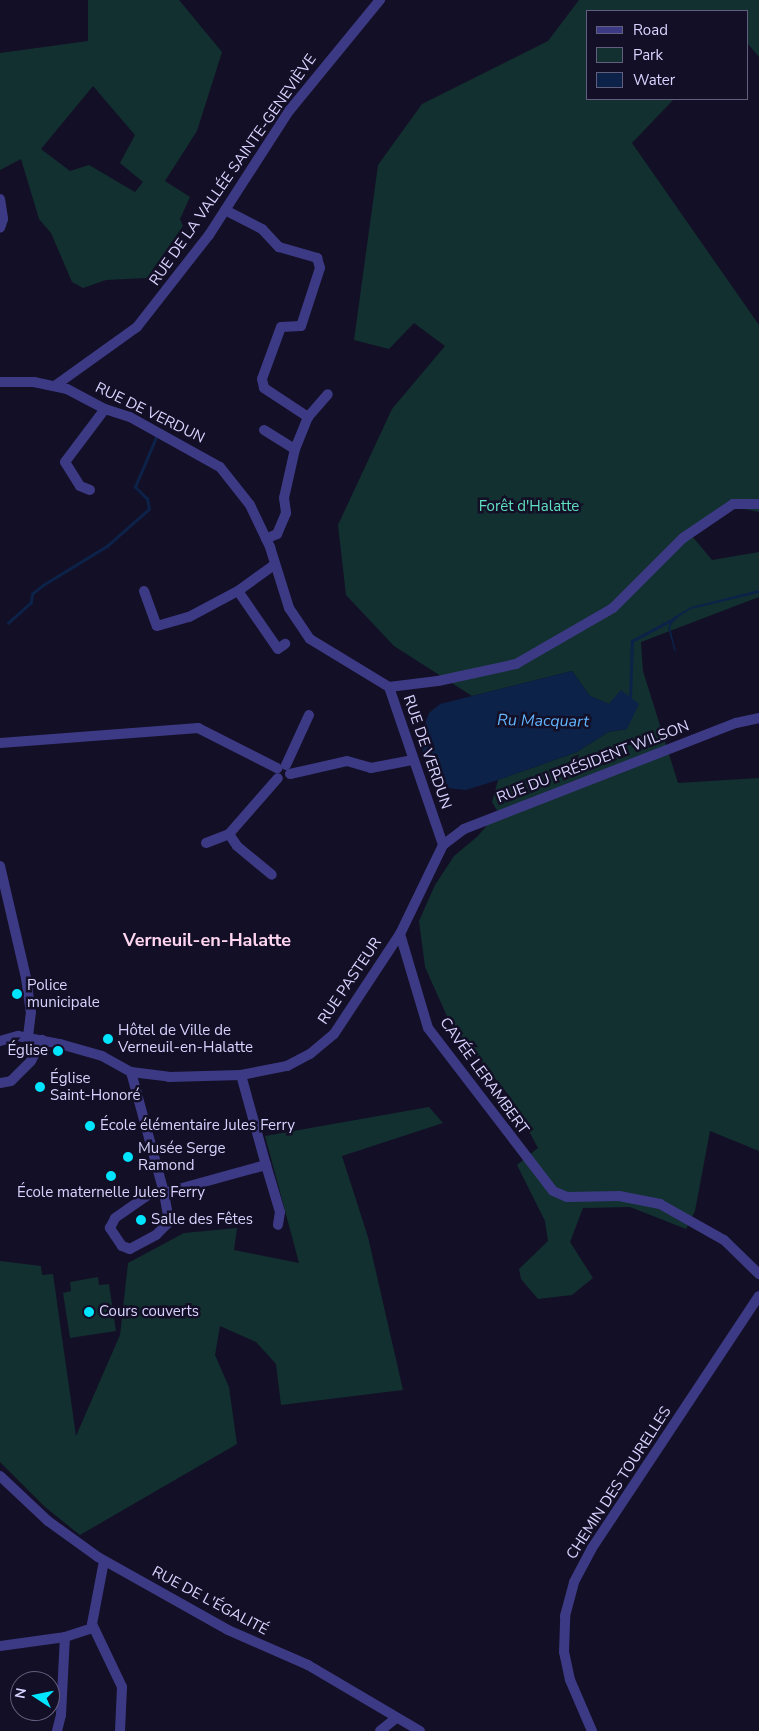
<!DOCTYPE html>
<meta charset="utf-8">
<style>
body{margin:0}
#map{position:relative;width:759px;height:1731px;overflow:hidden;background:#130f26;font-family:"Nunito Sans",sans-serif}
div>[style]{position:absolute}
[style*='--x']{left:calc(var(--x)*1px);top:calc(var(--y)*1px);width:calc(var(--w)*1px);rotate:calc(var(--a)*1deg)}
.green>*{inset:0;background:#12302f}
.water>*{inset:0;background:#0c2248}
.stream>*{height:2.5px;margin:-1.25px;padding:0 1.25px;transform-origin:1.25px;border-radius:1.25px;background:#0c2248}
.minor>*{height:10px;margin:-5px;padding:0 5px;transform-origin:5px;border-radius:5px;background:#3d3a85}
.dots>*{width:14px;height:14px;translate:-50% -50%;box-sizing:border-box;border:2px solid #130f26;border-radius:50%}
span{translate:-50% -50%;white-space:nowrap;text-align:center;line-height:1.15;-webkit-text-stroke:5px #130f26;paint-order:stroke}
.street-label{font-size:15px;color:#d9d4ff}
.park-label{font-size:15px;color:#5fe0c0}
.poi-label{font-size:15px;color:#d9d4ff}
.left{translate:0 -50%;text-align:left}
.right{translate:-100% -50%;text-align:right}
.water-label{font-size:16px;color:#62b6ff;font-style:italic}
.quarter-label{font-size:18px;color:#ffd6f0;font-weight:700}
.legend{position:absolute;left:586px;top:10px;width:162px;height:90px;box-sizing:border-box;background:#130f26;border:1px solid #625e7d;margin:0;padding:6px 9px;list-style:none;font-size:15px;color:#d9d4ff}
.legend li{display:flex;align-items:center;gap:10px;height:25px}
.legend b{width:25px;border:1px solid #625e7d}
.north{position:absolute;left:10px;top:1671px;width:50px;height:50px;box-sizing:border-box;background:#130f26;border:1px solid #625e7d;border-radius:50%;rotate:281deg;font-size:14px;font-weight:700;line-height:20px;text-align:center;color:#d9d4ff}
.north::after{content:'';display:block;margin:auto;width:18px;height:22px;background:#00e5ff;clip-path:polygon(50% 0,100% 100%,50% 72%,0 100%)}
</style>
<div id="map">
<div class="green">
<div style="clip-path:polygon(evenodd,88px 0,179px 0,222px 52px,197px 131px,165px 181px,190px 197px,180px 219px,183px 226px,147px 278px,106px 280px,83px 288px,72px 282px,51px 233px,39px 219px,21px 159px,0 170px,0 53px,88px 41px,88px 0,93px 86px,135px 135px,120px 163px,143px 182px,135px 192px,89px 165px,70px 171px,41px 149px,93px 86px)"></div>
<div style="clip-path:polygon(579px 0,759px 0,759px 57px,748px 44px,748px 11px,588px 11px,588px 99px,674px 99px,632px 143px,759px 325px,759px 512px,724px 505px,692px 536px,712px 560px,759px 552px,759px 597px,641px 642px,643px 671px,678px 783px,759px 778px,759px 1151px,710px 1131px,695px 1211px,686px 1229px,630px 1207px,583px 1208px,570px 1242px,593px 1278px,572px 1295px,538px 1299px,521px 1279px,519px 1269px,548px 1241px,545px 1221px,517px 1165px,538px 1148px,511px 1098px,450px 1023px,425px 967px,419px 921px,435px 885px,454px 856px,478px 836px,498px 812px,492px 802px,498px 780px,577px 752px,608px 732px,627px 729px,609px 704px,590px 696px,572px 671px,472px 696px,394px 646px,346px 595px,338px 525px,392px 409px,445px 346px,414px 323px,389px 349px,354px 340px,378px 165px,422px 104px,548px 41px)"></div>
<div style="clip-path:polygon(429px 1107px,443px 1123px,342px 1156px,368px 1237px,403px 1390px,281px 1405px,276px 1364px,256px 1342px,220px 1326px,215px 1355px,229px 1387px,237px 1444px,80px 1535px,45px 1507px,0 1462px,0 1261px,41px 1266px,42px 1275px,53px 1274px,76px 1436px,120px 1335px,128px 1263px,184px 1233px,237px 1228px,234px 1250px,299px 1263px,265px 1136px)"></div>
<div style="clip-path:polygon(98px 1277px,99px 1285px,109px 1284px,116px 1331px,70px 1338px,63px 1293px,71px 1291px,70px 1282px)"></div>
</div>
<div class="water">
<div style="clip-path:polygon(759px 590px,759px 593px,691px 609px,675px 619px,670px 627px,676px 652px,674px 650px,668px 627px,674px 617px,691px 607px)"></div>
<div style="clip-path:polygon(572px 671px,590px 696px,609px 704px,621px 690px,639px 704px,627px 729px,608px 732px,577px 752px,498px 780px,466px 790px,447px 788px,427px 761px,422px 748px,422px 732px,429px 713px,440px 704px)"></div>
</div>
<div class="stream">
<div style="--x:8;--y:623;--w:31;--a:-42"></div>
<div style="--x:31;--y:602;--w:8;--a:-83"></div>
<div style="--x:32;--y:594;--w:14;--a:-39"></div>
<div style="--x:43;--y:585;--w:75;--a:-31.4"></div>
<div style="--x:107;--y:546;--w:56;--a:-41.4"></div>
<div style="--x:149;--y:509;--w:10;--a:-101"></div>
<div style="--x:147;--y:499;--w:17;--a:-135"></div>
<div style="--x:135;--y:487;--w:56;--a:-67.1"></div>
<div style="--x:630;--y:700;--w:59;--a:-88.1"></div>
<div style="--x:632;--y:641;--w:49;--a:-28.1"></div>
</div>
<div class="minor">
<div style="--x:0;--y:199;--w:20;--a:81"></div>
<div style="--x:3;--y:219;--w:9;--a:108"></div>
<div style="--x:225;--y:210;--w:42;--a:27.2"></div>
<div style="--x:262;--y:229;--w:25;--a:47"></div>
<div style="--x:279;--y:247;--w:40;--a:16"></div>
<div style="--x:317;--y:258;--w:10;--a:73"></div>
<div style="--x:320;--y:268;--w:61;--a:108.1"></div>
<div style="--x:301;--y:326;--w:20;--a:177"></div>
<div style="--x:281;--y:327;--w:55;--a:110.1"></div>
<div style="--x:262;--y:379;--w:9;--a:77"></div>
<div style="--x:264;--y:388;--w:53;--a:33.4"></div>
<div style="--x:308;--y:417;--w:35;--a:112"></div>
<div style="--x:295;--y:449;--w:50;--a:102.7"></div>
<div style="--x:284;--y:498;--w:15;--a:82"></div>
<div style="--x:286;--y:513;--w:23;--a:113"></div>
<div style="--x:277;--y:534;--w:12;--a:156"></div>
<div style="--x:0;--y:382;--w:34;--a:0"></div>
<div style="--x:34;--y:382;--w:34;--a:12"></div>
<div style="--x:67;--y:389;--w:43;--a:27.8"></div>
<div style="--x:105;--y:409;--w:26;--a:18"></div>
<div style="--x:130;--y:417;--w:103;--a:29.1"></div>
<div style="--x:220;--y:467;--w:48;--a:51.7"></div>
<div style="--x:250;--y:505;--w:47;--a:64.5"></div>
<div style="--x:270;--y:547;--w:64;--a:72.7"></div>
<div style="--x:289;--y:608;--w:37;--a:56"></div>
<div style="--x:310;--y:639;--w:92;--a:31.3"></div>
<div style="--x:389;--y:687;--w:167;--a:71.1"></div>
<div style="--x:56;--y:385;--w:100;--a:-35.6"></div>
<div style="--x:137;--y:327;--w:117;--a:-52"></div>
<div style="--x:209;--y:235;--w:148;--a:-57.2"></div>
<div style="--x:289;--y:111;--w:144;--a:-50.7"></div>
<div style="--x:308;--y:417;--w:30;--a:-49"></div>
<div style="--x:264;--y:430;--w:36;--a:32"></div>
<div style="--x:90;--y:490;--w:11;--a:-158"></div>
<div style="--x:80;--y:486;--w:28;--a:-122"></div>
<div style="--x:65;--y:462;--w:66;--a:-53"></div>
<div style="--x:274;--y:565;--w:44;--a:144.2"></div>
<div style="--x:238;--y:591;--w:70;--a:55.4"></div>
<div style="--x:278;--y:649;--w:9;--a:-36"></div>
<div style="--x:144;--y:591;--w:37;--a:70"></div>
<div style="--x:157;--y:626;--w:33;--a:-16"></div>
<div style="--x:189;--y:617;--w:55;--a:-28"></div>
<div style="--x:389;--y:687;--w:49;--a:-7"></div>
<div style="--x:438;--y:681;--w:80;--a:-12.3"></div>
<div style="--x:516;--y:664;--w:112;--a:-30"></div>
<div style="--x:613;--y:608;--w:99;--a:-45"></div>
<div style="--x:683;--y:538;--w:60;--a:-34.2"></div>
<div style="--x:733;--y:504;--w:26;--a:0"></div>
<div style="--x:0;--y:743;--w:199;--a:-4.3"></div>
<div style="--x:198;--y:728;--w:89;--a:26.9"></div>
<div style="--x:286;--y:765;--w:55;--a:-65.3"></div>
<div style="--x:290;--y:774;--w:58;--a:-12.8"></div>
<div style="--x:347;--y:761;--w:25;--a:16"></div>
<div style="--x:371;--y:768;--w:43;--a:-10.8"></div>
<div style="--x:229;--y:834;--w:14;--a:56"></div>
<div style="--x:237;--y:846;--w:45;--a:39.6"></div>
<div style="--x:206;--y:843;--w:25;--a:-21"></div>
<div style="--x:229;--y:834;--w:74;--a:-48.8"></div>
<div style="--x:0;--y:866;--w:115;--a:76.9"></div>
<div style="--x:26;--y:978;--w:34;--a:82"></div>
<div style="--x:31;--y:1012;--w:25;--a:97"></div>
<div style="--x:400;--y:934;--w:98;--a:73.4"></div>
<div style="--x:428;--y:1028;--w:205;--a:52.5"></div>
<div style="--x:553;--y:1191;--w:15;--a:23"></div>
<div style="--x:567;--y:1197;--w:52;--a:-1.1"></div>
<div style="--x:619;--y:1196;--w:42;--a:11"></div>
<div style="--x:660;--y:1204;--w:73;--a:29.4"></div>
<div style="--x:724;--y:1240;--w:49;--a:44.2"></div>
<div style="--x:0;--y:1041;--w:19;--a:-16"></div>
<div style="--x:18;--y:1036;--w:43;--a:10.8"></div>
<div style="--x:60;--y:1044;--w:44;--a:15.9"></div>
<div style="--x:102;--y:1056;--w:33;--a:29"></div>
<div style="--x:131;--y:1072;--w:38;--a:7"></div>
<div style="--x:169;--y:1077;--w:72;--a:-1.6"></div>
<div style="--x:241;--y:1075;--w:47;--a:-11.1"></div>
<div style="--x:287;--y:1066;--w:26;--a:-28"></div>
<div style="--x:310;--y:1054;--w:31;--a:-40"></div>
<div style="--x:334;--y:1034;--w:120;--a:-56.6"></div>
<div style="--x:400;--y:934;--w:99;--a:-64.2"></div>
<div style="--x:443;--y:845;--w:26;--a:-37"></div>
<div style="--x:464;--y:829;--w:292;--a:-21.3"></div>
<div style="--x:736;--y:723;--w:24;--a:-12"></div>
<div style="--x:131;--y:1072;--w:125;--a:74.7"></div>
<div style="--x:164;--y:1193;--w:106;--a:-15.4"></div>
<div style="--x:266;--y:1165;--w:49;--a:73.4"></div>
<div style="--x:280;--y:1212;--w:13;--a:99"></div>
<div style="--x:241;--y:1075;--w:93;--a:74.5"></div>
<div style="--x:0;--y:1083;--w:11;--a:-10"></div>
<div style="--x:11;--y:1081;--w:28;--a:-45"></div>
<div style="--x:31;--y:1061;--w:24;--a:-62"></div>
<div style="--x:151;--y:1193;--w:13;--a:0"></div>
<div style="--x:164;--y:1193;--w:29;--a:80"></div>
<div style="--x:169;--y:1222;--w:18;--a:135"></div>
<div style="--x:156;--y:1235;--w:30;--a:152"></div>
<div style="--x:130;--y:1249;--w:9;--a:-159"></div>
<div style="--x:122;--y:1246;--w:22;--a:-124"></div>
<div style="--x:110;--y:1228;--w:11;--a:-63"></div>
<div style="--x:115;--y:1218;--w:44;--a:-34.8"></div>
<div style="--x:0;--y:1476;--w:66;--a:43.2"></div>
<div style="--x:48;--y:1521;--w:62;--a:35.8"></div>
<div style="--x:98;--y:1557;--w:149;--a:29.3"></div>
<div style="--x:228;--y:1630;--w:87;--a:23.6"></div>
<div style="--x:308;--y:1665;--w:130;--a:30.5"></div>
<div style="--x:104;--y:1561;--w:64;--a:100.8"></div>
<div style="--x:92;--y:1624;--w:70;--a:64.5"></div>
<div style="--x:122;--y:1687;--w:44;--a:92.6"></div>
<div style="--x:0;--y:1646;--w:66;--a:-7.9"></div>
<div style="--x:65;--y:1637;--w:29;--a:-18"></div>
<div style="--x:57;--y:1731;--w:16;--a:-76"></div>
<div style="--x:61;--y:1715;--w:78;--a:-87.1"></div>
<div style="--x:380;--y:1731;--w:21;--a:-39"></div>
<div style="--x:592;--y:1731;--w:56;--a:-113.3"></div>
<div style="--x:570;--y:1680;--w:29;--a:-102"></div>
<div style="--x:564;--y:1652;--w:36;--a:-88"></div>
<div style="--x:565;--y:1616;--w:35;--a:-75"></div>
<div style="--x:574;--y:1582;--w:38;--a:-62"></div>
<div style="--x:592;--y:1548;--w:302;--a:-56.5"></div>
</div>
<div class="dots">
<div style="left:17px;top:994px;background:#00e5ff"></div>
<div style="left:108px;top:1039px;background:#00e5ff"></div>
<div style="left:58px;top:1051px;background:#00e5ff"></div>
<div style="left:40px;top:1087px;background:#00e5ff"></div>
<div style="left:90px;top:1126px;background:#00e5ff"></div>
<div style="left:128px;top:1157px;background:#00e5ff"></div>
<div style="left:111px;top:1176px;background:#00e5ff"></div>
<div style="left:141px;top:1220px;background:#00e5ff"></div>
<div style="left:89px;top:1312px;background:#00e5ff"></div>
</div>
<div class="street-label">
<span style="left:233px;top:170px;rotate:-55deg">RUE DE LA VALLÉE SAINTE-GENEVIÈVE</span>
<span style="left:150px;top:413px;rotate:26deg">RUE DE VERDUN</span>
<span style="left:427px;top:752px;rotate:71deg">RUE DE VERDUN</span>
<span style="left:593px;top:762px;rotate:-21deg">RUE DU PRÉSIDENT WILSON</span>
<span style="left:350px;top:981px;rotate:-56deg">RUE PASTEUR</span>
<span style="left:484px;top:1076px;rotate:54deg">CAVÉE LERAMBERT</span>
<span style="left:619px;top:1483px;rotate:-57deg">CHEMIN DES TOURELLES</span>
<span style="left:210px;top:1601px;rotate:28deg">RUE DE L'ÉGALITÉ</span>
</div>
<div class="park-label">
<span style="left:529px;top:507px">Forêt d'Halatte</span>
</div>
<div class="poi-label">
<span class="left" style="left:27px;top:994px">Police<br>municipale</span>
<span class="left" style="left:118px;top:1039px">Hôtel de Ville de<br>Verneuil-en-Halatte</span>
<span class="right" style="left:48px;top:1051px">Église</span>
<span class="left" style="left:50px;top:1087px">Église<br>Saint-Honoré</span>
<span class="left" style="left:100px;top:1126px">École élémentaire Jules Ferry</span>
<span class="left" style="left:138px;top:1157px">Musée Serge<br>Ramond</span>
<span style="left:111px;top:1193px">École maternelle Jules Ferry</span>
<span class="left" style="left:151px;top:1220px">Salle des Fêtes</span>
<span class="left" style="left:99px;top:1312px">Cours couverts</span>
</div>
<div class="water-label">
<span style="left:543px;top:721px;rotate:1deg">Ru Macquart</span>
</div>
<div class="quarter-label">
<span style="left:207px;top:940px">Verneuil-en-Halatte</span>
</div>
<ul class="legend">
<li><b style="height:6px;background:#3d3a85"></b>Road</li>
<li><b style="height:14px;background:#12302f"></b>Park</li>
<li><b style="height:14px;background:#0c2248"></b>Water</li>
</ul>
<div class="north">N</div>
</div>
